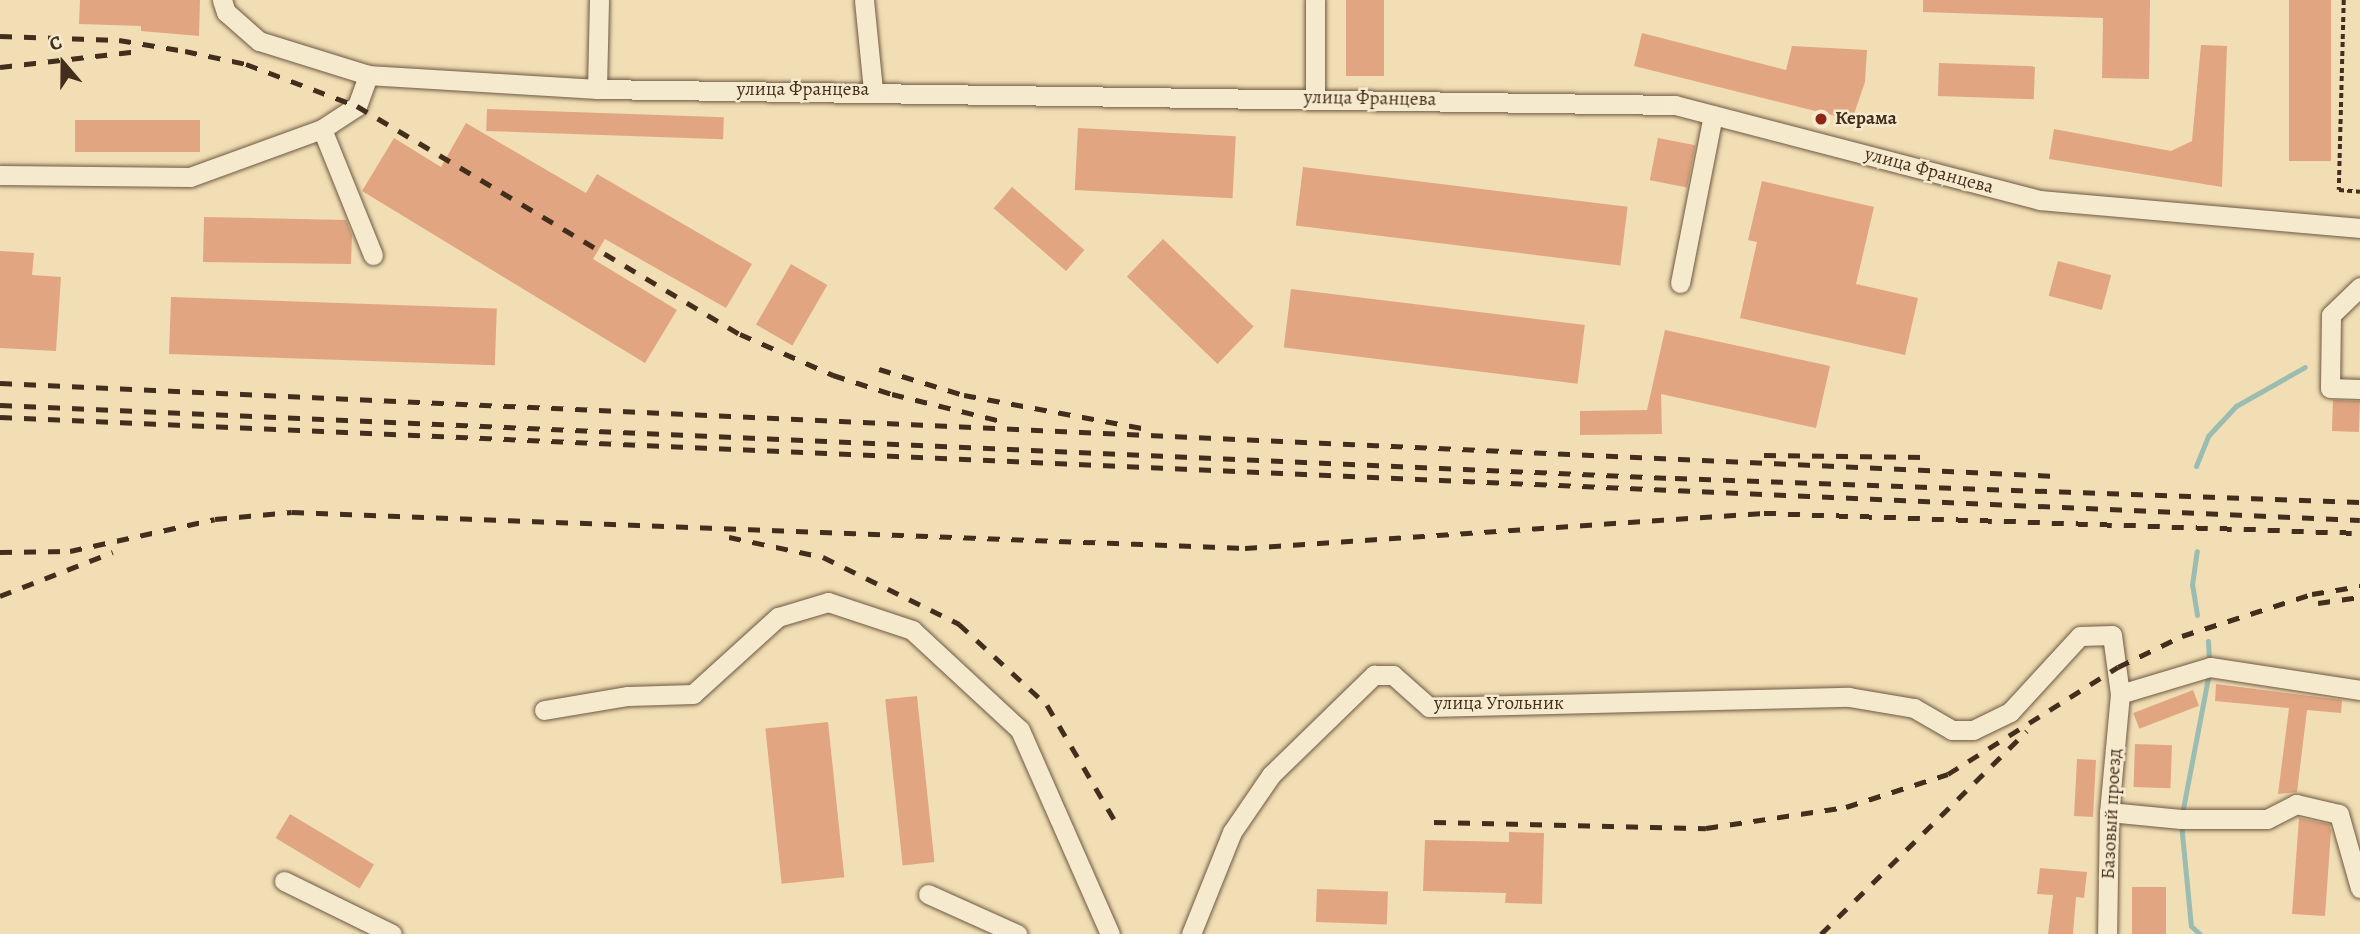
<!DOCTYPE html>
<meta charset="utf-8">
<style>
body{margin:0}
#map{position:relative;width:2360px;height:934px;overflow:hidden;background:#f1deb4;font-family:Alegreya,serif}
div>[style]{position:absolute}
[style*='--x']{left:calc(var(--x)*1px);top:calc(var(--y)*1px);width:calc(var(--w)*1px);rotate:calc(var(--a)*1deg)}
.stream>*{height:5px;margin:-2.5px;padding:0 2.5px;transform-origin:2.5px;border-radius:2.5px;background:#9bbcb0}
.building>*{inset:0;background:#e1a681;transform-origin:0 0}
.path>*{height:3.5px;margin-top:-1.75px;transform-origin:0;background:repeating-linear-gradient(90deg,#432d1c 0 5px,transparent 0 8.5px)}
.roads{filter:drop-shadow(0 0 2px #6e5942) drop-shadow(0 0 2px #6e5942)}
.minor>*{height:19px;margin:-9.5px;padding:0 9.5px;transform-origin:9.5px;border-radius:9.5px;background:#f6eace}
.rail>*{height:5px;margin-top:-2.5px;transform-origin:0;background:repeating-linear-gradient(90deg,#432d1c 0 12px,transparent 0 24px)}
.dots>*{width:19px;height:19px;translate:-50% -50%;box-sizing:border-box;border:4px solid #f6eace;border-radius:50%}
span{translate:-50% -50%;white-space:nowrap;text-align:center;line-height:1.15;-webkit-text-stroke:5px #f6eace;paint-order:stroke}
.street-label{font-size:19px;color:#432d1c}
.poi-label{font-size:19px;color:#432d1c;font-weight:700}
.left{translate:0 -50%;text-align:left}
.north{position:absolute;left:28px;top:28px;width:70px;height:70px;-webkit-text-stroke:5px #f6eace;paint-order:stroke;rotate:340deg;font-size:19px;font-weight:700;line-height:28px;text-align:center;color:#432d1c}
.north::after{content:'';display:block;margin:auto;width:24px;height:32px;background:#432d1c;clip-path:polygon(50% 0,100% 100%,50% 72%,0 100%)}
</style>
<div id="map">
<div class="stream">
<div style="--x:2196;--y:466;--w:32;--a:-68"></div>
<div style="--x:2208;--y:436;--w:41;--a:-47"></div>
<div style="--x:2236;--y:406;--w:79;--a:-29.5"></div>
<div style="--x:2197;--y:615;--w:30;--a:-99"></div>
<div style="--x:2192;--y:585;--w:34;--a:-82"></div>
<div style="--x:2208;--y:641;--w:21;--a:87"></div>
<div style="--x:2182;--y:814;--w:145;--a:-79.2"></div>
<div style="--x:2181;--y:823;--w:103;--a:84.5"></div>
<div style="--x:2191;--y:926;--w:12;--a:42"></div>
</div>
<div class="building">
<div style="clip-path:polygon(80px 0,200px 0,199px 36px,141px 31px,141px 26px,79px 24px)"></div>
<div style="left:1346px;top:0;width:38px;height:76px"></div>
<div style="clip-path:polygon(1923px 0,2150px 0,2149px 79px,2102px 78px,2103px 18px,1923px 12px)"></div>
<div style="left:2289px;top:0;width:42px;height:161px"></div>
<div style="clip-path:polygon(1642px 33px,1786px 70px,1792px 46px,1867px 50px,1865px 82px,1852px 120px,1634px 66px)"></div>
<div style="clip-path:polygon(2201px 45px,2227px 46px,2222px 187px,2049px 159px,2054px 129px,2171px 151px,2192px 141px)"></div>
<div style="left:1939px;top:63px;width:96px;height:33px;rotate:2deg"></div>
<div style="left:487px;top:109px;width:237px;height:22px;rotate:2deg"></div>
<div style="left:200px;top:120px;width:32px;height:125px;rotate:90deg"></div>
<div style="clip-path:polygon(466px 123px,586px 193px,597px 174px,752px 264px,726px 308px,605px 239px,593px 259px,677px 310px,645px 363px,362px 191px,394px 138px,441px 167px)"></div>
<div style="left:1078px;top:128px;width:158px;height:62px;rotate:3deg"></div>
<div style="left:1658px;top:138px;width:38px;height:43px;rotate:11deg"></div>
<div style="left:1303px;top:167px;width:327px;height:59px;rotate:7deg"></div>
<div style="clip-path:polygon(1762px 181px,1874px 207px,1856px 284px,1918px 298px,1905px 355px,1740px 318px,1757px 242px,1748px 240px)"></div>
<div style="left:1012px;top:187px;width:96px;height:28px;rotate:41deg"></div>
<div style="clip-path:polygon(204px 217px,346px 220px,352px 235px,351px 264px,203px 262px)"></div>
<div style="left:1163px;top:239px;width:126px;height:52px;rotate:44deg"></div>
<div style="clip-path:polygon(0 251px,34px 253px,32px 275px,61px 277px,56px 351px,0 348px)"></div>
<div style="left:2058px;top:261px;width:55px;height:36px;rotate:15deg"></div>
<div style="left:791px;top:264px;width:42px;height:70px;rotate:30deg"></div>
<div style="left:1291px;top:289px;width:296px;height:59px;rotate:7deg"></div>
<div style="left:171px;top:297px;width:326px;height:57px;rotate:2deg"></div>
<div style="clip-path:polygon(1665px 330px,1830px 366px,1816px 428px,1661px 394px,1662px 434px,1580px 435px,1580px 411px,1647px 410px)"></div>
<div style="left:2333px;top:400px;width:27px;height:31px;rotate:2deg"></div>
<div style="clip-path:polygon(2216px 684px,2342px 700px,2341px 713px,2307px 710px,2297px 792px,2278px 794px,2289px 708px,2215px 701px)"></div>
<div style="left:2193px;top:690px;width:17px;height:64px;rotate:69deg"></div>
<div style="left:917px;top:696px;width:167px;height:32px;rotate:84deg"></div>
<div style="left:828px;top:722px;width:156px;height:63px;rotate:84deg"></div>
<div style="left:2135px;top:744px;width:37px;height:43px;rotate:2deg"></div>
<div style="left:2077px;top:759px;width:19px;height:57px;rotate:3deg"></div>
<div style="left:290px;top:814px;width:98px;height:28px;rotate:31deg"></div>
<div style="clip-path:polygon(2299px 818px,2329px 824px,2331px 831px,2325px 916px,2292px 914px)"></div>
<div style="clip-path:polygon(1509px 832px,1544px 833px,1542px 904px,1505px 903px,1506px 893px,1423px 891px,1425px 840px,1509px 842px)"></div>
<div style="clip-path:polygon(2040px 868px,2087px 872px,2084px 898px,2076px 897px,2073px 934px,2048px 934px,2053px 895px,2037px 894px)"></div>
<div style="left:2132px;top:887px;width:34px;height:47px"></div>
<div style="left:1317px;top:889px;width:71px;height:33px;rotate:2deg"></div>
</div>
<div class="path">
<div style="--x:2344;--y:0;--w:190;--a:91.5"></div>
<div style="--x:2339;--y:190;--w:21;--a:5"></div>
</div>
<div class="roads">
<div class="minor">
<div style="--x:222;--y:0;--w:13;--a:72"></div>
<div style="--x:226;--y:12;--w:44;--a:41.3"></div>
<div style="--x:259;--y:41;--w:114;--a:17.3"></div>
<div style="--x:368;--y:75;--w:229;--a:3.5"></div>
<div style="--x:597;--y:89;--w:1078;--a:0.85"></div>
<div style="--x:1675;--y:105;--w:377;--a:14.6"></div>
<div style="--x:2040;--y:200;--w:321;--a:5"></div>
<div style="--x:864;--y:0;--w:90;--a:84.3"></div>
<div style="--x:1315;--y:0;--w:98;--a:90"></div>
<div style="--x:597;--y:89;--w:89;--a:-88.7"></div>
<div style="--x:322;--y:129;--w:136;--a:68"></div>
<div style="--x:0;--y:175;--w:190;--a:0.6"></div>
<div style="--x:190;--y:177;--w:140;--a:-20"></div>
<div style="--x:322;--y:129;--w:42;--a:-33.3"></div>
<div style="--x:357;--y:106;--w:33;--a:-70"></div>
<div style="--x:1680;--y:283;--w:171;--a:-78.9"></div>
<div style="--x:2360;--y:287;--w:40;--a:136"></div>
<div style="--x:2331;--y:315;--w:73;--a:90.8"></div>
<div style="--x:2330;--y:388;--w:30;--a:2"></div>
<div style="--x:2120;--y:694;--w:94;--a:-16.7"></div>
<div style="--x:2210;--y:667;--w:152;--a:8.7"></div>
<div style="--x:544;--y:710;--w:85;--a:-9.5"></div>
<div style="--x:628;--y:696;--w:65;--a:-1.8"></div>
<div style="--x:693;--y:694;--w:115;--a:-42.2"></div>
<div style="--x:778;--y:617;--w:52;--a:-16.7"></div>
<div style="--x:828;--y:602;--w:89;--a:18.4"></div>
<div style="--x:912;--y:630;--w:147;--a:42.8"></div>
<div style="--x:1020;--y:730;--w:223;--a:66.2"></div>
<div style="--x:2109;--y:812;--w:72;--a:5.6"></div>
<div style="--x:2181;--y:819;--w:86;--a:0"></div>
<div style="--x:2267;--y:819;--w:33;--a:-27"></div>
<div style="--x:2296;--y:804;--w:44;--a:13.1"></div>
<div style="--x:2339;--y:814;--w:77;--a:74.2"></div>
<div style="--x:284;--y:881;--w:120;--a:26.1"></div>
<div style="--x:928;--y:894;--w:98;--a:24.2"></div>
<div style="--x:1191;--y:934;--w:110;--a:-68.1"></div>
<div style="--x:1232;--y:832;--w:69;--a:-55.6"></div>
<div style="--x:1271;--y:775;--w:144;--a:-44.2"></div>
<div style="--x:1374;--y:675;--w:19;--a:0"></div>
<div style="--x:1393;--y:675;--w:48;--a:41.6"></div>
<div style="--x:1429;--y:707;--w:420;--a:-1.4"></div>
<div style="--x:1849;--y:697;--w:66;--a:9.6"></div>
<div style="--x:1914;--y:708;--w:44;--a:30.1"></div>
<div style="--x:1952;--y:730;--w:21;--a:0"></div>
<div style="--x:1973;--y:730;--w:41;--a:-25.9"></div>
<div style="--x:2010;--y:712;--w:103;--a:-47.4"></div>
<div style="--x:2080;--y:636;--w:32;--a:-2"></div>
<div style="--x:2112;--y:635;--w:60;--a:82.3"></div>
<div style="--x:2120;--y:694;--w:119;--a:95.3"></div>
<div style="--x:2109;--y:812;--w:122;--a:90.9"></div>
</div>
</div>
<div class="rail">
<div style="--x:0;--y:36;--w:119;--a:1.9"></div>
<div style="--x:119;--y:40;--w:67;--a:9.5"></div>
<div style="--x:185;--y:51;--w:62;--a:12"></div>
<div style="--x:246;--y:64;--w:119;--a:20.7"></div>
<div style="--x:357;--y:106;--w:446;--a:30.8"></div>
<div style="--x:740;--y:334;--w:102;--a:23.8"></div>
<div style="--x:833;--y:375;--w:62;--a:17.9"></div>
<div style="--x:892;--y:394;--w:116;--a:13.9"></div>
<div style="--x:0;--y:67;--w:140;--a:-6.6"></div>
<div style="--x:879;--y:369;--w:89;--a:17"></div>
<div style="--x:964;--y:395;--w:181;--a:10.5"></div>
<div style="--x:0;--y:383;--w:2058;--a:2.59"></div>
<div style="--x:0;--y:405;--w:1677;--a:2.5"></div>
<div style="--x:1675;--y:478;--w:685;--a:2.01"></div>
<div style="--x:0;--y:417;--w:2362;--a:2.5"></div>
<div style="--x:1764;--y:455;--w:161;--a:0.7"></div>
<div style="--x:729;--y:537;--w:96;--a:12"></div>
<div style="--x:823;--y:557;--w:152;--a:26.2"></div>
<div style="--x:959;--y:624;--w:120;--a:42.6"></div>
<div style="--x:1047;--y:705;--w:140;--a:59.6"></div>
<div style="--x:0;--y:552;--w:70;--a:-0.8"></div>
<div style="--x:70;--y:551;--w:148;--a:-12.4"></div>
<div style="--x:215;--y:519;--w:77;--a:-5.2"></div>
<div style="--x:292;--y:512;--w:954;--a:2.16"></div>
<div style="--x:1245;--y:548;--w:520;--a:-3.86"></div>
<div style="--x:1764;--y:513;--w:596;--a:1.92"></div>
<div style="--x:0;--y:596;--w:121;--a:-21.3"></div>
<div style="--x:2318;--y:603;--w:42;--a:-8.1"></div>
<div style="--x:1434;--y:822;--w:272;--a:1.3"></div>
<div style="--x:1706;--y:828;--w:142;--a:-8.5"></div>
<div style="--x:1846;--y:807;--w:107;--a:-17.9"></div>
<div style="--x:1948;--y:774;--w:201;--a:-32.2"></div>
<div style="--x:2118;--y:667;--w:71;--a:-25.8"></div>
<div style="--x:2182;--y:636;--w:137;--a:-17.9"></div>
<div style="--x:2312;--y:594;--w:49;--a:-9.5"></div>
<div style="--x:1821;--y:934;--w:289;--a:-44.6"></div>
</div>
<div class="dots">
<div style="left:1821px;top:119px;background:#8f2418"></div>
</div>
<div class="street-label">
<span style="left:803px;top:90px">улица Францева</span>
<span style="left:1370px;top:99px;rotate:1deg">улица Францева</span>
<span style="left:1929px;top:171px;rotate:15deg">улица Францева</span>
<span style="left:1499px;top:704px">улица Угольник</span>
<span style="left:2112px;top:814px;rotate:-87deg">Базовый проезд</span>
</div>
<div class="poi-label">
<span class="left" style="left:1835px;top:119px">Керама</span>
</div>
<div class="north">С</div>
</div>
